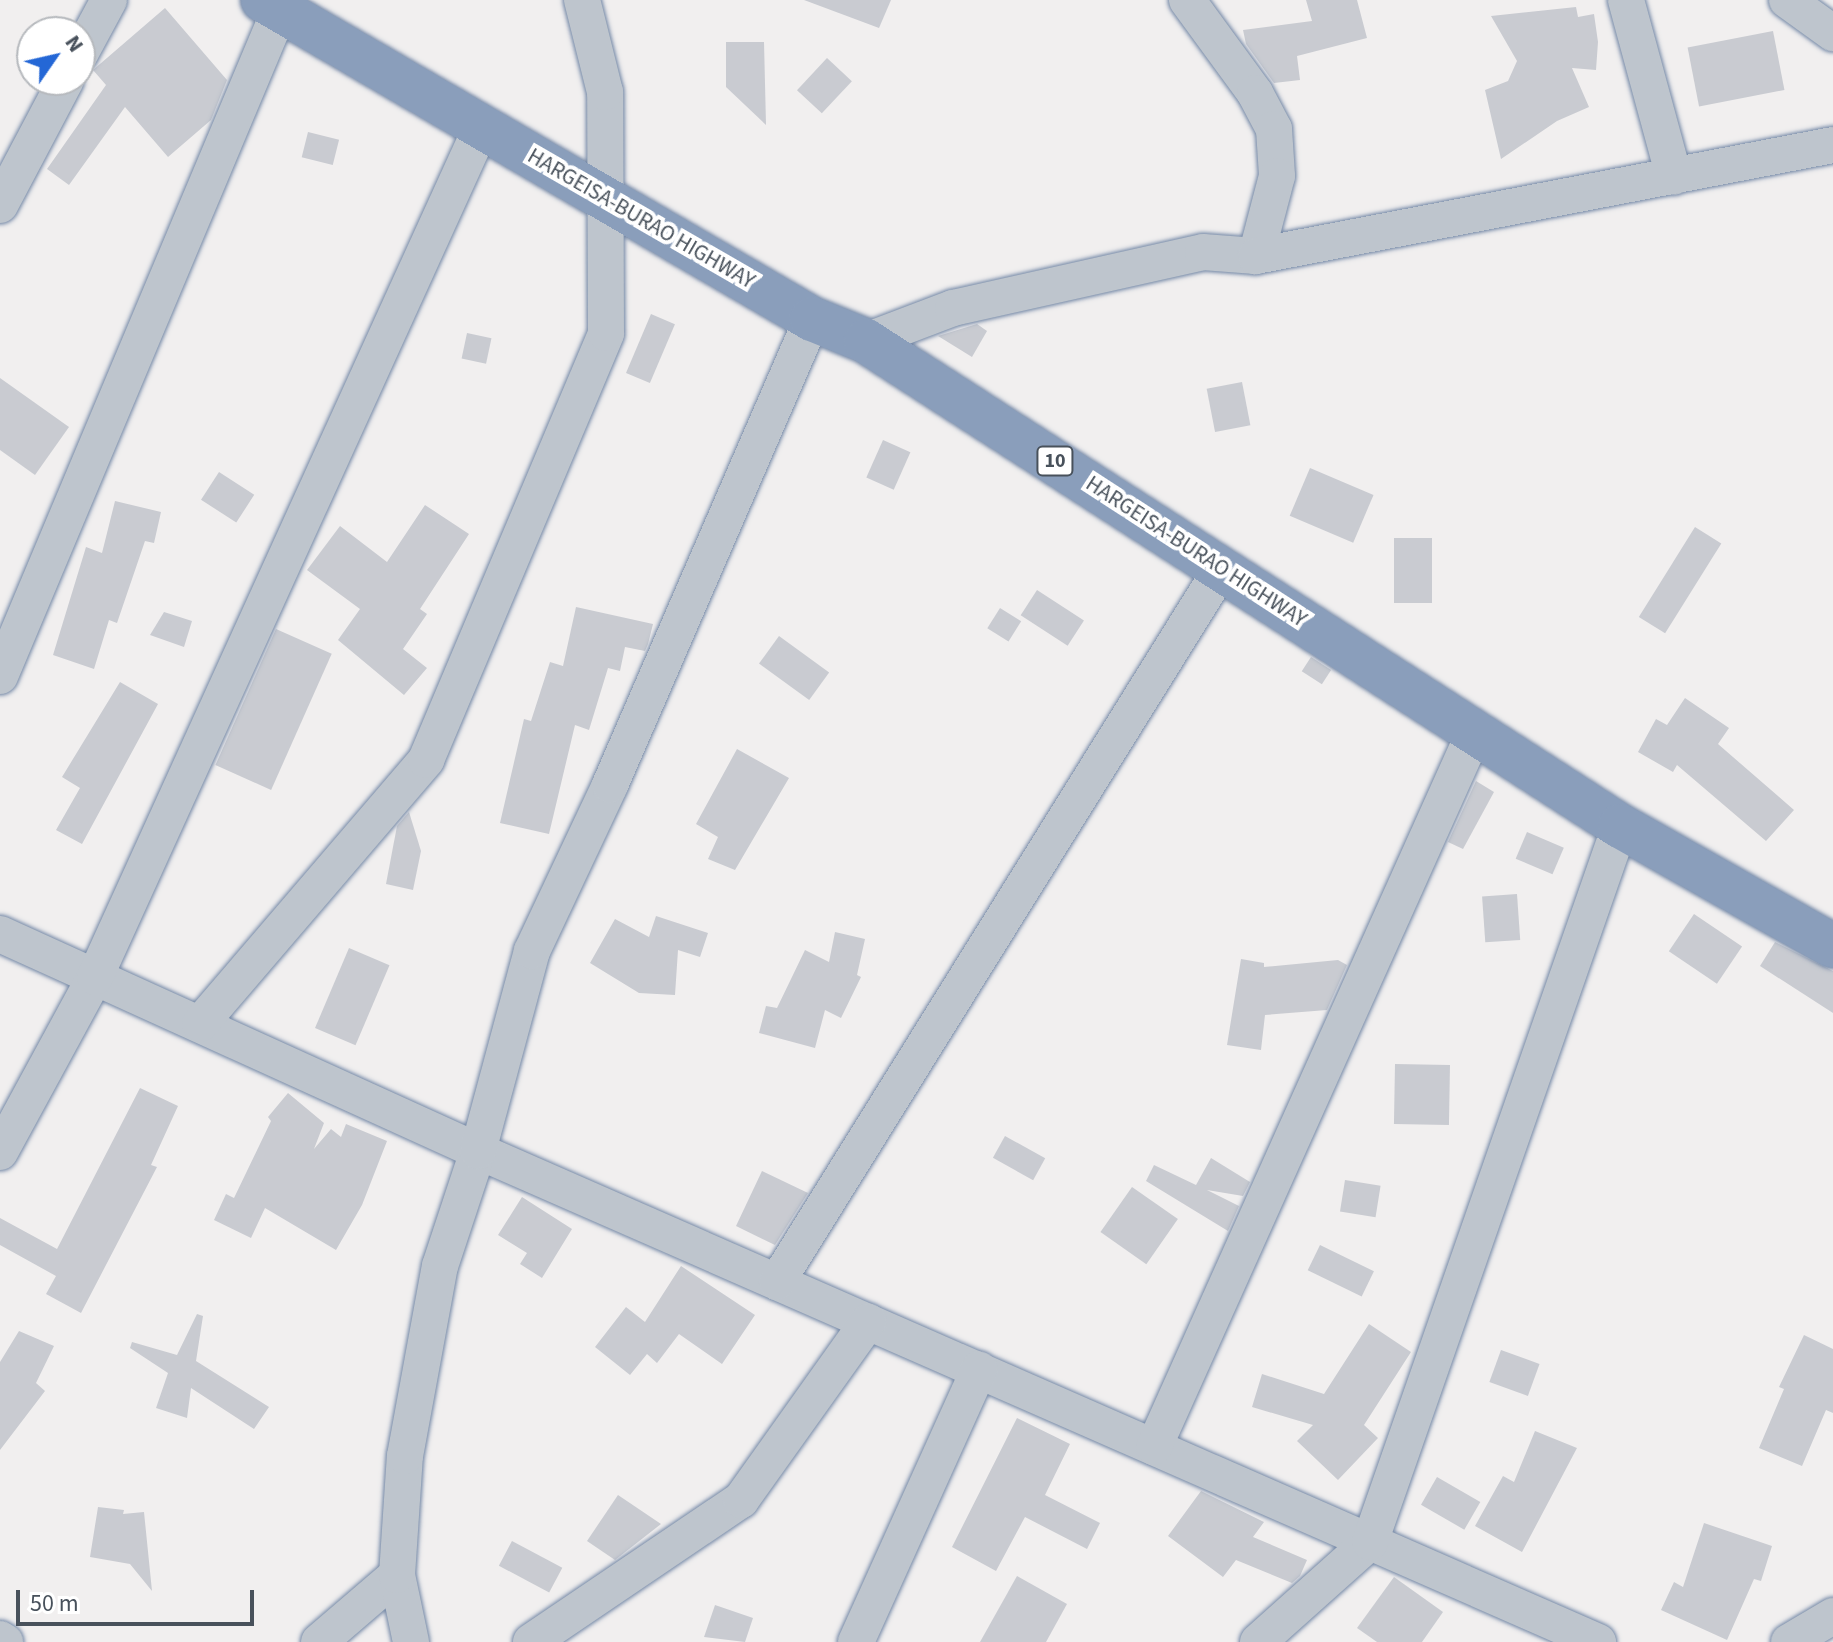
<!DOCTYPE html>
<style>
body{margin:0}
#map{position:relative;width:1833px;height:1642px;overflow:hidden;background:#f1efef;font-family:"Source Sans 3",sans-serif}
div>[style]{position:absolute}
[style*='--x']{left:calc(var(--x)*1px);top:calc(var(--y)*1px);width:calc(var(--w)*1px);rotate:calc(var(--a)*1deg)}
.building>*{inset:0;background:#c9cbd1;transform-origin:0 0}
.roads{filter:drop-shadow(0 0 2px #7589a7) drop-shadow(0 0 2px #7589a7)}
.minor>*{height:36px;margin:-18px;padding:0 18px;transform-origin:18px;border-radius:18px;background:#bec5cd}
.highway>*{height:44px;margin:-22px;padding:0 22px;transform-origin:22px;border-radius:22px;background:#8a9ebb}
span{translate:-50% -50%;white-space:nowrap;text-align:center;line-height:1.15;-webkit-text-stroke:8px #fff;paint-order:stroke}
.shield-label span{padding:2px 6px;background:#fff;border:2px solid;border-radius:6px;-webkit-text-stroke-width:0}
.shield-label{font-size:20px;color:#48515b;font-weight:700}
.street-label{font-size:22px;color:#48515b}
.north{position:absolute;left:16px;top:16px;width:80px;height:80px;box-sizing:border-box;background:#fff;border:2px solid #b6b9bd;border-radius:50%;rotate:56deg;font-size:22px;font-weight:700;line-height:32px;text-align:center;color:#48515b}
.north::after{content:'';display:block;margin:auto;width:28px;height:36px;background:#2467d6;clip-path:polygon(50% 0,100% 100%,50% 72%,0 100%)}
.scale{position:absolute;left:16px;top:1590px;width:238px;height:36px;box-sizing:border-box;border:4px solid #48515b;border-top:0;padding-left:10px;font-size:24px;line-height:28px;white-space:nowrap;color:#48515b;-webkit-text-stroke:6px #fff;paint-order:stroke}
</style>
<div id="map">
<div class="building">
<div style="clip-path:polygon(804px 0,891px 0,879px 28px)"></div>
<div style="clip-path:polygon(1306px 0,1357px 0,1367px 38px,1297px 56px,1300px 80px,1274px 83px,1246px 44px,1243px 30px,1312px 21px)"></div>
<div style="clip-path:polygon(1576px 7px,1578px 17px,1594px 14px,1598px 42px,1596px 70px,1572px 68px,1589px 107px,1557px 121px,1501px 159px,1485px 90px,1508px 81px,1517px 61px,1491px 16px)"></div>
<div style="clip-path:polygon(165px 8px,227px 80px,211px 120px,168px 157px,125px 107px,69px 185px,47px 169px,106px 85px,93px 70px)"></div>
<div style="left:1773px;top:31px;width:60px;height:87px;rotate:79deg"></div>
<div style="clip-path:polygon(726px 42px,764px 42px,766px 125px,726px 87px)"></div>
<div style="left:827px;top:58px;width:34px;height:44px;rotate:43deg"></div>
<div style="left:308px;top:132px;width:32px;height:26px;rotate:14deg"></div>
<div style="left:651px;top:314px;width:26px;height:64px;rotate:23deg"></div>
<div style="clip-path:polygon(977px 324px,987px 331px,972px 357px,938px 336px)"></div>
<div style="left:467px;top:333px;width:25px;height:26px;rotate:12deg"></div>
<div style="clip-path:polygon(0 378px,69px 427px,35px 475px,0 450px)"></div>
<div style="left:1242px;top:382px;width:44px;height:36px;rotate:79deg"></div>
<div style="left:883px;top:440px;width:30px;height:41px;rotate:24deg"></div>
<div style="left:1310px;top:468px;width:69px;height:52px;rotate:23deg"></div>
<div style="left:219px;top:472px;width:42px;height:33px;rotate:33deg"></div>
<div style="clip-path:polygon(115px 501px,161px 512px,154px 543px,145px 541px,117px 623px,109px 620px,94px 669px,53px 655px,86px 547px,102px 553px)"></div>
<div style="clip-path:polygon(425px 505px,469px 534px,420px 609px,427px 614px,403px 649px,427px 668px,404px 695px,338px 640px,360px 609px,307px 570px,340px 526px,387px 562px)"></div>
<div style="left:1695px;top:527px;width:31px;height:106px;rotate:32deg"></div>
<div style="left:1394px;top:538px;width:38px;height:65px"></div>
<div style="left:1037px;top:590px;width:56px;height:30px;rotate:33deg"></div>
<div style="clip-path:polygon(576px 607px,653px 624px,648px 644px,645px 651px,625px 647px,620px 671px,608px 668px,589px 730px,575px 725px,549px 834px,500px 823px,524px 719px,531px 721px,550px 662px,563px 666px)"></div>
<div style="left:1000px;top:608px;width:25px;height:24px;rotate:32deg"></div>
<div style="clip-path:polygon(164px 612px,192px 621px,184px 647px,150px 635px)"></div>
<div style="left:276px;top:629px;width:61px;height:149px;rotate:24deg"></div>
<div style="left:779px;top:636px;width:62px;height:34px;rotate:36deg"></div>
<div style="left:1311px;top:657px;width:24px;height:17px;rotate:33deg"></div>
<div style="clip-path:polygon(120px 682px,158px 704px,82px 844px,56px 830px,80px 788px,62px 777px)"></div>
<div style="clip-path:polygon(1685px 698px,1729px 728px,1718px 744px,1794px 810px,1766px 841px,1677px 765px,1673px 772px,1638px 752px,1656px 719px,1667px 725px)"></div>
<div style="clip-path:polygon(737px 749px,789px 778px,735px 870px,708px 859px,718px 837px,696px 824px)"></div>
<div style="clip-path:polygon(1476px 781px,1494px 792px,1463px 849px,1448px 842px)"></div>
<div style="clip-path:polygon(409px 812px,421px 851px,413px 890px,386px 884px,397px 826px)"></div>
<div style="left:1527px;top:832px;width:40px;height:29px;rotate:23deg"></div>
<div style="left:1517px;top:894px;width:46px;height:35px;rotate:86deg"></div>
<div style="left:1694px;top:914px;width:58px;height:45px;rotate:34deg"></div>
<div style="clip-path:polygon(656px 916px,708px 933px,700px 957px,678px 950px,675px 995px,639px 993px,590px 963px,615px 919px,649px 937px)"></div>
<div style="clip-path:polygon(835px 932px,865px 939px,857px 975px,861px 977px,841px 1018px,825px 1010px,815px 1048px,759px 1033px,766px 1006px,777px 1008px,805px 950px,829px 962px)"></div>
<div style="clip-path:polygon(1775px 942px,1833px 971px,1833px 1013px,1760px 966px)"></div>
<div style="left:349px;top:948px;width:44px;height:87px;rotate:23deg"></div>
<div style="clip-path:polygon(1241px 959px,1264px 963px,1264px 967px,1338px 960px,1347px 965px,1327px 1010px,1265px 1015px,1261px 1050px,1227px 1045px)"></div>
<div style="left:1395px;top:1064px;width:55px;height:60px;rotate:1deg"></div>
<div style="clip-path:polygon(140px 1088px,178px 1106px,151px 1165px,157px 1167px,81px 1313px,46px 1294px,56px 1276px,0 1245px,0 1218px,57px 1249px)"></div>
<div style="clip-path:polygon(288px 1093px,324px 1123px,314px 1149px,331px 1129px,341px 1137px,346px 1124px,387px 1141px,362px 1205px,336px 1250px,265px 1208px,251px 1238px,214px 1220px,226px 1194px,234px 1198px,271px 1121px,268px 1117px)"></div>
<div style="left:1005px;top:1136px;width:46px;height:25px;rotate:29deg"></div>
<div style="clip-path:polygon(1211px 1158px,1250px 1182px,1243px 1196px,1207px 1190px,1239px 1206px,1228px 1231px,1146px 1181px,1154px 1165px,1196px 1185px)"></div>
<div style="clip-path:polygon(762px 1171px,808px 1193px,775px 1245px,736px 1226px)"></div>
<div style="left:1345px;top:1180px;width:36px;height:32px;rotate:9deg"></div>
<div style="left:1132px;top:1187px;width:56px;height:55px;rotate:35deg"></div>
<div style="clip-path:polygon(522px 1197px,572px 1229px,542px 1278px,520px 1264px,527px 1253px,498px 1235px)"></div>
<div style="left:1320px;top:1245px;width:60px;height:28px;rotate:26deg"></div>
<div style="clip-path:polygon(681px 1266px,755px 1315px,722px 1364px,679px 1334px,657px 1363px,647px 1354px,630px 1375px,595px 1347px,626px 1307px,645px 1322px)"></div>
<div style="clip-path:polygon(197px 1314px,203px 1316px,196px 1361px,269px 1407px,254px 1429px,191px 1388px,187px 1418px,156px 1408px,168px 1373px,130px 1348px,132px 1342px,177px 1355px)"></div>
<div style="clip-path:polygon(1369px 1324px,1411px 1352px,1364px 1425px,1378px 1438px,1338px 1480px,1297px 1441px,1313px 1425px,1252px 1407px,1262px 1374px,1324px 1394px)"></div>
<div style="clip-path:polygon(19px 1331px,54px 1346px,36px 1383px,45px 1391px,0 1450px,0 1362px)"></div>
<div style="clip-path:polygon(1804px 1335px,1833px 1349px,1833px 1413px,1826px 1410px,1802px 1466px,1759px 1448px,1784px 1389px,1779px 1387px)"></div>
<div style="left:1501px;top:1350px;width:41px;height:34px;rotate:20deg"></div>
<div style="clip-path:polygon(1017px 1418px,1070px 1444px,1045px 1495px,1100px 1523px,1087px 1549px,1025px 1517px,996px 1571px,952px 1547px)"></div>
<div style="clip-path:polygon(1535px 1431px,1577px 1448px,1522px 1552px,1475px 1526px,1503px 1476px,1514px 1482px)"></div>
<div style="left:1437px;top:1477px;width:50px;height:32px;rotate:30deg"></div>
<div style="clip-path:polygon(1201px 1491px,1264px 1522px,1253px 1537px,1307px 1560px,1300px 1576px,1292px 1583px,1236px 1560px,1223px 1577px,1168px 1536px)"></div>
<div style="clip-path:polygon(618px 1495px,661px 1524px,615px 1560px,587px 1541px)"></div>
<div style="clip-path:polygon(98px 1507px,124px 1510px,123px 1514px,144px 1512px,152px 1591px,130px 1564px,90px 1557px)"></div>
<div style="clip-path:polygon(1704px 1523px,1772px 1546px,1761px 1581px,1754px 1579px,1727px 1640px,1661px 1610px,1674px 1582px,1683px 1587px)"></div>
<div style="left:512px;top:1541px;width:57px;height:28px;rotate:28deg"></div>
<div style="clip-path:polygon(1017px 1576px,1067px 1604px,1046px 1642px,980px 1642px)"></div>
<div style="clip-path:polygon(1394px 1577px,1443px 1612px,1422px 1642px,1377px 1642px,1357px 1628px)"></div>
<div style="clip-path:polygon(715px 1605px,753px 1618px,745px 1642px,704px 1637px)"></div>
</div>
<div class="roads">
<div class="minor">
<div style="--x:1187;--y:0;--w:115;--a:53.8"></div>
<div style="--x:1255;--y:93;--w:41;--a:62.2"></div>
<div style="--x:1274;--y:129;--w:47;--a:86.3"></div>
<div style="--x:1277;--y:176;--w:83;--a:104.7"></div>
<div style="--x:1626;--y:0;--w:183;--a:74.8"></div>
<div style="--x:1787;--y:0;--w:57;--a:35.7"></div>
<div style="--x:80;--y:54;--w:61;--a:-61.8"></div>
<div style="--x:0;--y:205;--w:141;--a:-62.2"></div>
<div style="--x:866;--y:341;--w:93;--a:-20.8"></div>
<div style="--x:953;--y:308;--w:256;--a:-12.6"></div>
<div style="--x:1203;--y:252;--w:53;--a:4.3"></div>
<div style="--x:1256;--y:256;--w:588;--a:-10.89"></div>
<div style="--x:0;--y:676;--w:733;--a:-67.21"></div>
<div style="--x:0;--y:934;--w:525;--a:24.42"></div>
<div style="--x:478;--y:1151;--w:1223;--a:23.67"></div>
<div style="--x:200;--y:1024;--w:348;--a:-49.4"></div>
<div style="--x:426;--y:760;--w:463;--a:-67.1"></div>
<div style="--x:606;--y:333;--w:241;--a:-90.2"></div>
<div style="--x:605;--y:92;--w:95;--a:-104"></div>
<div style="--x:0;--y:1152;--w:199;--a:-61.5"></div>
<div style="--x:95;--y:977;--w:933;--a:-65.55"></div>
<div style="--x:777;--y:1282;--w:841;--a:-58.07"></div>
<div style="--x:1154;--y:1447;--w:785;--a:-65.85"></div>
<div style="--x:0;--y:1639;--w:6;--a:31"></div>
<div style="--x:319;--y:1642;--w:103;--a:-40.7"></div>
<div style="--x:411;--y:1642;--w:68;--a:-101.8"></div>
<div style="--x:397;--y:1575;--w:119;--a:-86.2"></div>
<div style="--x:405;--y:1456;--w:193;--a:-79.6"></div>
<div style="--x:440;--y:1266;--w:121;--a:-71.7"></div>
<div style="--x:478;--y:1151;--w:207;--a:-74.9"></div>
<div style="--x:532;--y:951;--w:183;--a:-64.8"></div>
<div style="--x:610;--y:785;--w:508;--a:-66.56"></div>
<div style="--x:531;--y:1642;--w:254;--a:-34.1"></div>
<div style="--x:741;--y:1500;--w:219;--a:-54.5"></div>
<div style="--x:856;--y:1642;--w:299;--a:-65.7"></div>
<div style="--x:1258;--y:1642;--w:150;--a:-41.8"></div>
<div style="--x:1370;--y:1542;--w:758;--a:-70.75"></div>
<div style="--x:1789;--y:1642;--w:51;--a:-30.6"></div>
</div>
<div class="highway">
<div style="--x:263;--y:0;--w:635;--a:30.16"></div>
<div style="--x:812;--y:319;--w:58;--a:22.2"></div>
<div style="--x:866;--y:341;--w:897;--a:32.75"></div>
<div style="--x:1620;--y:826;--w:244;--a:29.4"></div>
</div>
</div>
<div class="shield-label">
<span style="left:1055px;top:461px">10</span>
</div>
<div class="street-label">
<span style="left:641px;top:219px;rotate:30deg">HARGEISA-BURAO HIGHWAY</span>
<span style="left:1196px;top:552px;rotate:33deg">HARGEISA-BURAO HIGHWAY</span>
</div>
<div class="north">N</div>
<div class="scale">50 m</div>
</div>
